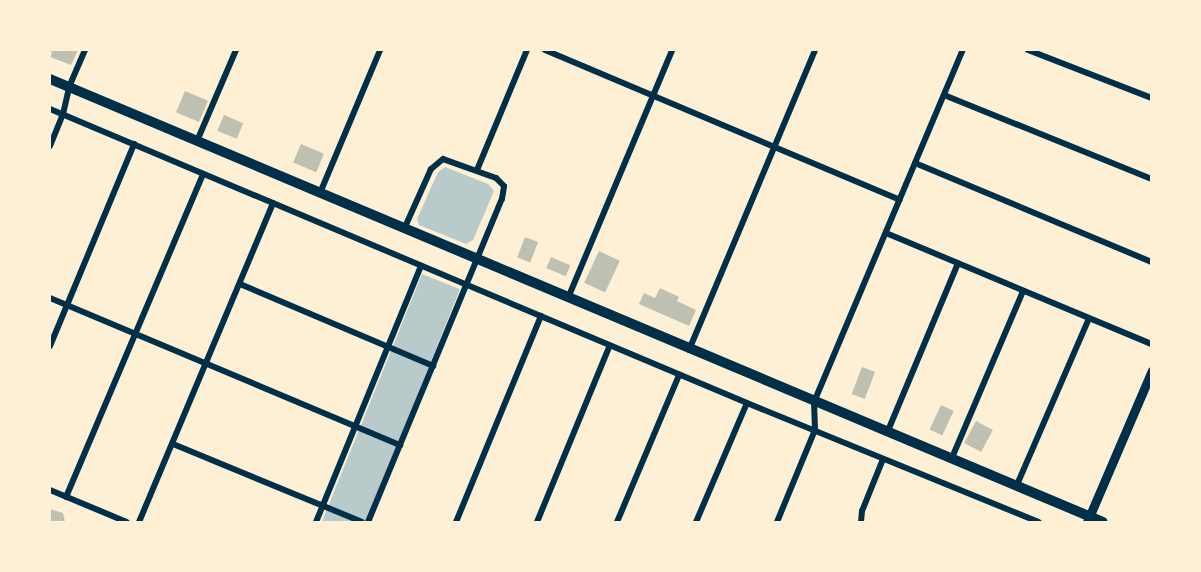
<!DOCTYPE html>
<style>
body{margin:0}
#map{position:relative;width:1201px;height:572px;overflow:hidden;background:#fdf0d5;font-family:Montserrat,sans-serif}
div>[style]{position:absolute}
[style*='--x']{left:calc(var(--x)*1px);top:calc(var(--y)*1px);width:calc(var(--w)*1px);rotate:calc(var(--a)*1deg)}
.green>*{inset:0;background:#b9caca;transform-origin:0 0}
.building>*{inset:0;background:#bec0b2;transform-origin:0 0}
.minor>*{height:6px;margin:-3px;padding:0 3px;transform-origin:3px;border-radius:3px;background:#003049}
.tertiary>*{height:9px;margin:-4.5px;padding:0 4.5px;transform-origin:4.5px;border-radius:4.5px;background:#003049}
.secondary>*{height:10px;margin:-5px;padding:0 5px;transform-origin:5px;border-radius:5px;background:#003049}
span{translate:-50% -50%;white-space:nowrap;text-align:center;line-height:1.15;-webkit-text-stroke:6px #fdf0d5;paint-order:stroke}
.frame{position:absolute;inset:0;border:51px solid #fdf0d5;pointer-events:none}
</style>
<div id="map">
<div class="green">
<div style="clip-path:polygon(445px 167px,488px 184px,494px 191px,473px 240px,466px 244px,419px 225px,417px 219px,438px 172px)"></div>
<div style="left:422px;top:274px;width:41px;height:268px;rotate:22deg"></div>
</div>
<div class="building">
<div style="clip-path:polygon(50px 50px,78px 50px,71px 65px,50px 57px,52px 53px)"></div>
<div style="left:185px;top:91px;width:25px;height:23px;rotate:23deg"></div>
<div style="left:224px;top:115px;width:21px;height:17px;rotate:23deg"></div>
<div style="left:301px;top:144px;width:25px;height:20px;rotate:23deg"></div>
<div style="left:525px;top:237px;width:14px;height:22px;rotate:21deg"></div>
<div style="left:599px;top:251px;width:23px;height:35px;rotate:25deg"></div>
<div style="left:551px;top:257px;width:21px;height:12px;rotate:23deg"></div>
<div style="clip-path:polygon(660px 288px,679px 297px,677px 301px,696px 310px,689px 326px,639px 304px,644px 293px,655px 298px)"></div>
<div style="left:862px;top:367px;width:14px;height:29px;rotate:21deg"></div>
<div style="left:941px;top:405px;width:14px;height:27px;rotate:25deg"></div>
<div style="left:976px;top:421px;width:19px;height:25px;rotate:28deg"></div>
<div style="clip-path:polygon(50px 509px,63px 513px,65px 522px,50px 522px)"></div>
</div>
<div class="minor">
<div style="--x:545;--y:50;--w:385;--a:22.9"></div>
<div style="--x:1028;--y:50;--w:133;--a:21.2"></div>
<div style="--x:944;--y:95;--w:224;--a:22"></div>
<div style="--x:50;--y:109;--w:756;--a:22.87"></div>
<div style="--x:747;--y:403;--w:315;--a:22.2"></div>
<div style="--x:197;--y:141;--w:99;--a:-66.8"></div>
<div style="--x:50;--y:146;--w:35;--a:-68"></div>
<div style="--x:63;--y:114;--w:28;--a:-77"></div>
<div style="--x:69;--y:87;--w:40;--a:-66.6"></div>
<div style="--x:915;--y:163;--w:257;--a:22.7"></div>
<div style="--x:477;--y:170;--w:130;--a:-67.4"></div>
<div style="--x:320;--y:193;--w:155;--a:-67.2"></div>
<div style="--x:886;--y:233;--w:288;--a:22.7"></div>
<div style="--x:240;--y:284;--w:210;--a:23"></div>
<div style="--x:50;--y:298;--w:380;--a:22.8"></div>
<div style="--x:568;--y:298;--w:269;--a:-67.2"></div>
<div style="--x:50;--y:346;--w:219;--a:-67.4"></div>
<div style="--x:689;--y:350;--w:325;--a:-67.2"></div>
<div style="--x:887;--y:433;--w:184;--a:-67.3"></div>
<div style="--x:173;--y:444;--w:204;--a:22.4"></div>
<div style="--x:951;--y:460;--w:184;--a:-66.9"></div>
<div style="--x:1016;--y:487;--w:184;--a:-66.6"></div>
<div style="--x:50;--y:490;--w:83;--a:22.6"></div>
<div style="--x:66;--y:497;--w:351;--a:-67"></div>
<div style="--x:139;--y:522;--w:346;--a:-67.2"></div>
<div style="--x:316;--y:522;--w:277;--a:-67.7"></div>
<div style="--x:368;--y:522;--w:350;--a:-67.5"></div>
<div style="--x:502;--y:199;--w:13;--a:-81"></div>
<div style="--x:504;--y:186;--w:11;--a:-135"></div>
<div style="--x:496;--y:178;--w:56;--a:-160.3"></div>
<div style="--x:443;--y:159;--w:16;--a:140"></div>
<div style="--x:431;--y:169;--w:66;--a:114.2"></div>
<div style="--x:456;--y:522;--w:223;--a:-67.6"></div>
<div style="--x:537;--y:522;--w:191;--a:-67.6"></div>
<div style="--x:617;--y:522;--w:160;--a:-67.1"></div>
<div style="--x:696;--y:522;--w:129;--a:-66.8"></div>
<div style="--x:777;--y:522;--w:100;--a:-67.6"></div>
<div style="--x:815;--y:430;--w:28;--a:-92"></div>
<div style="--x:814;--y:402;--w:382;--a:-67.1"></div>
<div style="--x:861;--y:522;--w:11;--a:-85"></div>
<div style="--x:862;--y:511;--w:56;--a:-68"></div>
</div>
<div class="tertiary">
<div style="--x:1087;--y:522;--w:165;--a:-66.8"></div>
</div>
<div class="secondary">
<div style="--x:50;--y:79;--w:1142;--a:22.82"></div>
</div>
<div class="frame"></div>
</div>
